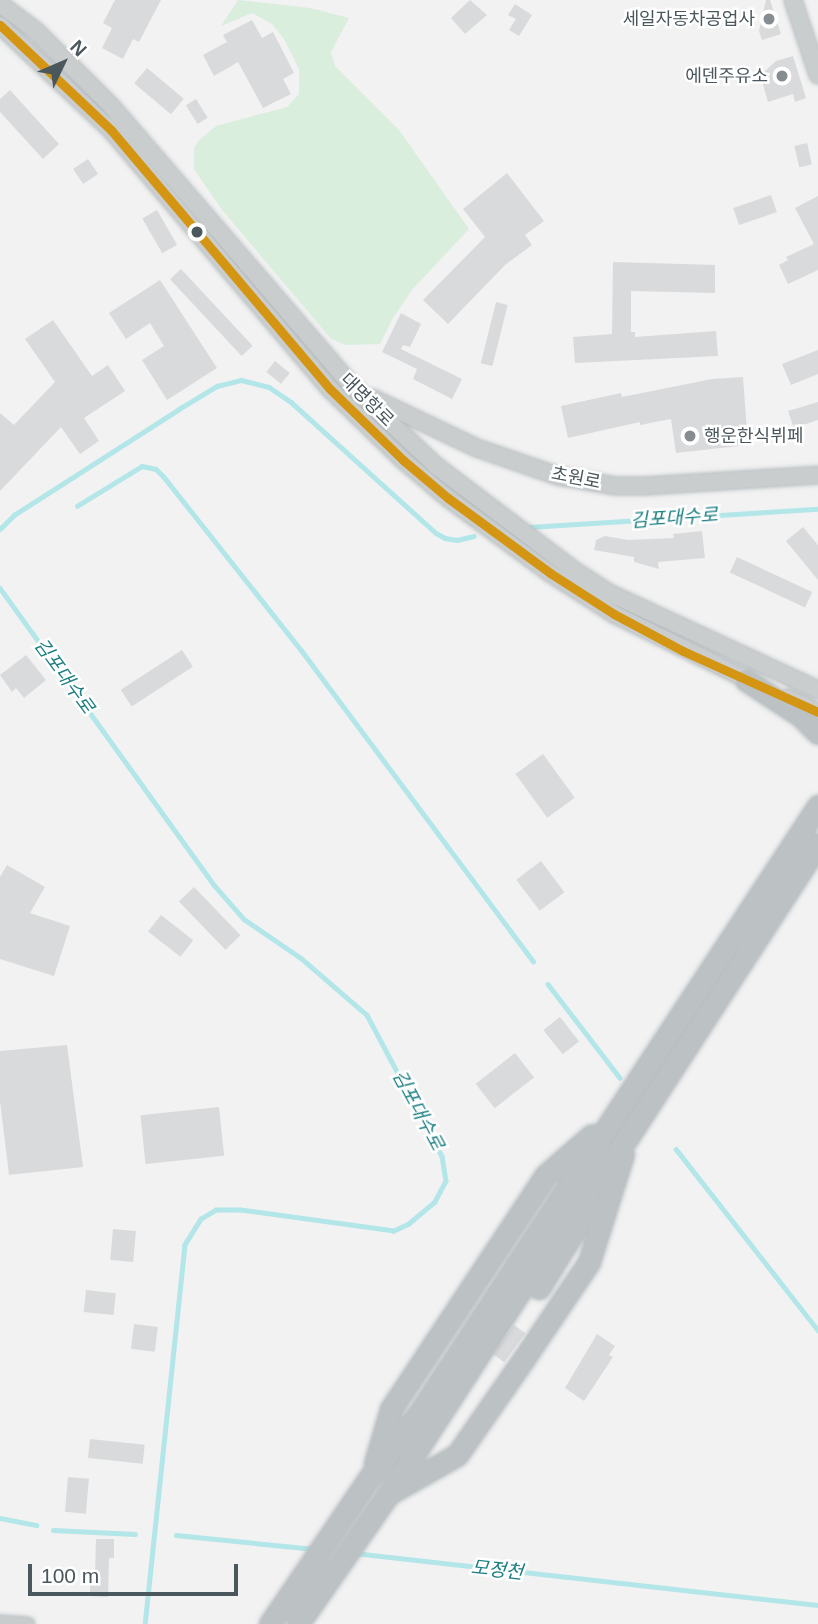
<!DOCTYPE html>
<meta charset="utf-8">
<style>
body{margin:0}
#map{position:relative;width:818px;height:1624px;overflow:hidden;background:#f2f2f2;font-family:Arial,"Noto Sans KR",sans-serif}
div>[style]{position:absolute}
[style*='--x']{left:calc(var(--x)*1px);top:calc(var(--y)*1px);width:calc(var(--w)*1px);rotate:calc(var(--a)*1deg)}
.green>*{inset:0;background:#d9eedd}
.stream>*{height:4.5px;margin:-2.25px;padding:0 2.25px;transform-origin:2.25px;border-radius:2.25px;background:#b2e6e8}
.building>*{inset:0;background:#d9dadb;transform-origin:0 0}
.roads{filter:drop-shadow(0 0 2px #b7bdc0) drop-shadow(0 0 2px #b7bdc0)}
.street>*{height:12px;margin:-6px;padding:0 6px;transform-origin:6px;border-radius:6px;background:#c9cccd}
.secondary>*{height:16px;margin:-8px;padding:0 8px;transform-origin:8px;border-radius:8px;background:#cacdce}
.highway>*{height:21px;margin:-10.5px;padding:0 10.5px;transform-origin:10.5px;border-radius:10.5px;background:#bcc2c4}
.bus-1>*{height:9px;margin:-4.5px;padding:0 4.5px;transform-origin:4.5px;border-radius:4.5px;background:#d49612}
.dots>*{width:19px;height:19px;translate:-50% -50%;box-sizing:border-box;border:4px solid #fff;border-radius:50%}
span{translate:-50% -50%;white-space:nowrap;text-align:center;line-height:1.15;-webkit-text-stroke:5px #fff;paint-order:stroke}
.poi-label{font-size:18px;color:#4a575c}
.right{translate:-100% -50%;text-align:right}
.left{translate:0 -50%;text-align:left}
.street-label{font-size:18px;color:#4a575c}
.water-label{font-size:19px;color:#1a7e81;font-style:italic}
.north{position:absolute;left:28px;top:28px;width:70px;height:70px;-webkit-text-stroke:5px #fff;paint-order:stroke;rotate:46deg;font-size:19px;font-weight:700;line-height:28px;text-align:center;color:#4a575c}
.north::after{content:'';display:block;margin:auto;width:24px;height:32px;background:#4a575c;clip-path:polygon(50% 0,100% 100%,50% 72%,0 100%)}
.scale{position:absolute;left:28px;top:1564px;width:210px;height:32px;box-sizing:border-box;border:4px solid #4a575c;border-top:0;padding-left:9px;font-size:21px;line-height:24px;white-space:nowrap;color:#4a575c;-webkit-text-stroke:5px #fff;paint-order:stroke}
</style>
<div id="map">
<div class="green">
<div style="clip-path:polygon(238px 0,310px 8px,349px 18px,331px 52px,335px 66px,399px 130px,469px 229px,412px 290px,393px 318px,380px 344px,346px 345px,331px 339px,222px 210px,194px 169px,194px 148px,199px 140px,216px 126px,287px 107px,299px 94px,299px 69px,284px 39px,272px 24px,252px 13px,221px 26px)"></div>
</div>
<div class="stream">
<div style="--x:77;--y:506;--w:76;--a:-31.6"></div>
<div style="--x:142;--y:466;--w:14;--a:12"></div>
<div style="--x:156;--y:469;--w:11;--a:45"></div>
<div style="--x:164;--y:477;--w:222;--a:51.6"></div>
<div style="--x:302;--y:651;--w:387;--a:53.3"></div>
<div style="--x:529;--y:527;--w:290;--a:-3.6"></div>
<div style="--x:0;--y:529;--w:20;--a:-45"></div>
<div style="--x:14;--y:515;--w:196;--a:-32.7"></div>
<div style="--x:179;--y:409;--w:44;--a:-31.2"></div>
<div style="--x:217;--y:386;--w:25;--a:-14"></div>
<div style="--x:241;--y:380;--w:29;--a:14"></div>
<div style="--x:269;--y:387;--w:27;--a:34"></div>
<div style="--x:291;--y:402;--w:195;--a:42.1"></div>
<div style="--x:436;--y:533;--w:10;--a:29"></div>
<div style="--x:445;--y:538;--w:12;--a:9"></div>
<div style="--x:457;--y:540;--w:17;--a:-13"></div>
<div style="--x:0;--y:588;--w:367;--a:54.2"></div>
<div style="--x:215;--y:886;--w:44;--a:48.7"></div>
<div style="--x:244;--y:919;--w:69;--a:34.4"></div>
<div style="--x:301;--y:958;--w:87;--a:40.8"></div>
<div style="--x:367;--y:1015;--w:160;--a:62"></div>
<div style="--x:442;--y:1156;--w:25;--a:81"></div>
<div style="--x:446;--y:1181;--w:24;--a:118"></div>
<div style="--x:435;--y:1202;--w:34;--a:140"></div>
<div style="--x:409;--y:1224;--w:17;--a:155"></div>
<div style="--x:394;--y:1231;--w:155;--a:-172.2"></div>
<div style="--x:240;--y:1210;--w:24;--a:180"></div>
<div style="--x:216;--y:1210;--w:17;--a:149"></div>
<div style="--x:201;--y:1219;--w:31;--a:122"></div>
<div style="--x:185;--y:1245;--w:381;--a:96"></div>
<div style="--x:548;--y:984;--w:118;--a:52.5"></div>
<div style="--x:676;--y:1149;--w:230;--a:51.9"></div>
<div style="--x:0;--y:1518;--w:37;--a:11"></div>
<div style="--x:53;--y:1530;--w:82;--a:2.8"></div>
<div style="--x:176;--y:1535;--w:139;--a:5.8"></div>
<div style="--x:354;--y:1553;--w:467;--a:6.4"></div>
</div>
<div class="building">
<div style="clip-path:polygon(115px 0,161px 0,139px 42px,133px 39px,123px 59px,102px 48px,112px 28px,103px 23px)"></div>
<div style="clip-path:polygon(470px 0,487px 15px,465px 34px,451px 18px)"></div>
<div style="clip-path:polygon(766px 0,770px 0,781px 34px,762px 40px,759px 31px)"></div>
<div style="clip-path:polygon(515px 4px,532px 15px,519px 36px,509px 30px,516px 19px,508px 15px)"></div>
<div style="clip-path:polygon(252px 20px,262px 38px,273px 32px,294px 73px,283px 79px,291px 94px,263px 108px,238px 62px,214px 76px,203px 55px,227px 42px,223px 35px)"></div>
<div style="clip-path:polygon(793px 56px,806px 98px,795px 102px,793px 94px,768px 102px,762px 81px,767px 80px,764px 72px,776px 61px)"></div>
<div style="left:147px;top:68px;width:48px;height:20px;rotate:40deg"></div>
<div style="clip-path:polygon(10px 90px,59px 144px,43px 159px,0 112px,0 99px)"></div>
<div style="left:196px;top:99px;width:22px;height:12px;rotate:58deg"></div>
<div style="left:807px;top:143px;width:22px;height:13px;rotate:77deg"></div>
<div style="left:88px;top:159px;width:18px;height:18px;rotate:56deg"></div>
<div style="clip-path:polygon(507px 173px,544px 221px,525px 235px,532px 245px,505px 265px,448px 324px,423px 300px,485px 237px,463px 209px)"></div>
<div style="left:771px;top:195px;width:18px;height:40px;rotate:71deg"></div>
<div style="clip-path:polygon(818px 196px,818px 270px,788px 284px,779px 265px,788px 260px,786px 257px,814px 244px,795px 208px)"></div>
<div style="left:157px;top:210px;width:40px;height:17px;rotate:60deg"></div>
<div style="clip-path:polygon(613px 262px,715px 265px,715px 293px,631px 291px,631px 332px,635px 332px,635px 337px,716px 331px,718px 356px,575px 363px,573px 337px,612px 334px)"></div>
<div style="left:181px;top:269px;width:105px;height:15px;rotate:47deg"></div>
<div style="clip-path:polygon(160px 280px,217px 368px,167px 400px,142px 360px,164px 346px,150px 323px,126px 339px,109px 313px)"></div>
<div style="left:496px;top:302px;width:12px;height:63px;rotate:14deg"></div>
<div style="clip-path:polygon(401px 313px,421px 324px,410px 347px,403px 345px,401px 349px,462px 379px,452px 399px,413px 379px,417px 369px,382px 352px)"></div>
<div style="clip-path:polygon(53px 320px,92px 376px,108px 365px,125px 391px,84px 418px,99px 441px,80px 454px,61px 427px,0 491px,0 413px,14px 425px,55px 382px,25px 339px)"></div>
<div style="clip-path:polygon(818px 350px,818px 374px,791px 385px,782px 364px)"></div>
<div style="left:275px;top:361px;width:19px;height:14px;rotate:39deg"></div>
<div style="clip-path:polygon(743px 377px,748px 445px,676px 453px,671px 419px,640px 425px,640px 422px,568px 438px,561px 406px,621px 393px,622px 397px,712px 379px)"></div>
<div style="clip-path:polygon(818px 402px,818px 420px,794px 428px,788px 411px)"></div>
<div style="clip-path:polygon(803px 527px,818px 545px,818px 580px,786px 541px)"></div>
<div style="clip-path:polygon(702px 531px,705px 558px,658px 562px,659px 569px,634px 562px,634px 557px,594px 550px,596px 540px,605px 536px,628px 540px,674px 538px,673px 534px)"></div>
<div style="left:737px;top:557px;width:83px;height:17px;rotate:25deg"></div>
<div style="left:182px;top:650px;width:20px;height:73px;rotate:57deg"></div>
<div style="clip-path:polygon(26px 655px,46px 680px,24px 698px,16px 688px,12px 692px,0 675px)"></div>
<div style="left:543px;top:754px;width:54px;height:34px;rotate:54deg"></div>
<div style="left:541px;top:861px;width:39px;height:31px;rotate:53deg"></div>
<div style="clip-path:polygon(7px 865px,45px 887px,30px 913px,70px 926px,54px 976px,0 959px,0 877px)"></div>
<div style="left:194px;top:887px;width:67px;height:21px;rotate:46deg"></div>
<div style="left:161px;top:915px;width:41px;height:21px;rotate:38deg"></div>
<div style="left:560px;top:1017px;width:31px;height:21px;rotate:52deg"></div>
<div style="clip-path:polygon(67px 1045px,83px 1167px,9px 1175px,0 1101px,0 1051px)"></div>
<div style="left:515px;top:1053px;width:31px;height:50px;rotate:52deg"></div>
<div style="left:219px;top:1107px;width:49px;height:79px;rotate:84deg"></div>
<div style="left:113px;top:1229px;width:23px;height:31px;rotate:5deg"></div>
<div style="left:86px;top:1290px;width:30px;height:22px;rotate:6deg"></div>
<div style="left:134px;top:1324px;width:24px;height:25px;rotate:7deg"></div>
<div style="left:514px;top:1325px;width:14px;height:36px;rotate:36deg"></div>
<div style="clip-path:polygon(597px 1334px,615px 1346px,609px 1355px,613px 1357px,584px 1401px,565px 1388px)"></div>
<div style="left:90px;top:1439px;width:55px;height:19px;rotate:6deg"></div>
<div style="left:68px;top:1477px;width:21px;height:35px;rotate:5deg"></div>
<div style="clip-path:polygon(96px 1539px,114px 1539px,114px 1558px,109px 1558px,108px 1597px,90px 1596px,90px 1574px,95px 1574px)"></div>
</div>
<div class="roads">
<div class="street">
<div style="--x:0;--y:1622;--w:28;--a:4"></div>
</div>
<div class="secondary">
<div style="--x:793;--y:0;--w:79;--a:71.6"></div>
<div style="--x:0;--y:4;--w:45;--a:36.9"></div>
<div style="--x:36;--y:31;--w:107;--a:45"></div>
<div style="--x:112;--y:107;--w:369;--a:49.3"></div>
<div style="--x:353;--y:387;--w:115;--a:43.6"></div>
<div style="--x:436;--y:466;--w:174;--a:37.1"></div>
<div style="--x:575;--y:571;--w:40;--a:32.9"></div>
<div style="--x:609;--y:593;--w:230;--a:24.9"></div>
<div style="--x:0;--y:25;--w:153;--a:43.4"></div>
<div style="--x:111;--y:130;--w:339;--a:49.8"></div>
<div style="--x:330;--y:389;--w:102;--a:44.2"></div>
<div style="--x:403;--y:460;--w:59;--a:40.2"></div>
<div style="--x:448;--y:498;--w:127;--a:36.3"></div>
<div style="--x:550;--y:573;--w:76;--a:32.6"></div>
<div style="--x:614;--y:614;--w:156;--a:26.2"></div>
<div style="--x:372;--y:398;--w:116;--a:25.5"></div>
<div style="--x:477;--y:448;--w:86;--a:19.1"></div>
<div style="--x:558;--y:476;--w:59;--a:9.8"></div>
<div style="--x:616;--y:486;--w:29;--a:0"></div>
<div style="--x:645;--y:486;--w:173;--a:-3.6"></div>
<div style="--x:788;--y:698;--w:33;--a:25"></div>
</div>
<div class="highway">
<div style="--x:746;--y:680;--w:66;--a:33.2"></div>
<div style="--x:801;--y:716;--w:24;--a:45"></div>
<div style="--x:539;--y:1288;--w:89;--a:-58.3"></div>
<div style="--x:375;--y:1463;--w:56;--a:-73.5"></div>
<div style="--x:391;--y:1409;--w:279;--a:-56.5"></div>
<div style="--x:545;--y:1176;--w:62;--a:-41.1"></div>
<div style="--x:388;--y:1494;--w:79;--a:-29.5"></div>
<div style="--x:457;--y:1455;--w:119;--a:-55.2"></div>
<div style="--x:525;--y:1357;--w:115;--a:-56"></div>
<div style="--x:589;--y:1262;--w:113;--a:-72.5"></div>
<div style="--x:270;--y:1624;--w:178;--a:-55.8"></div>
<div style="--x:370;--y:1477;--w:78;--a:-52.3"></div>
<div style="--x:418;--y:1415;--w:729;--a:-56.7"></div>
<div style="--x:298;--y:1624;--w:156;--a:-55.2"></div>
<div style="--x:387;--y:1496;--w:320;--a:-57"></div>
<div style="--x:561;--y:1228;--w:113;--a:-53.6"></div>
<div style="--x:628;--y:1137;--w:349;--a:-57"></div>
</div>
</div>
<div class="bus-1">
<div style="--x:0;--y:25;--w:153;--a:43.4"></div>
<div style="--x:111;--y:130;--w:339;--a:49.8"></div>
<div style="--x:330;--y:389;--w:102;--a:44.2"></div>
<div style="--x:403;--y:460;--w:59;--a:40.2"></div>
<div style="--x:448;--y:498;--w:127;--a:36.3"></div>
<div style="--x:550;--y:573;--w:76;--a:32.6"></div>
<div style="--x:614;--y:614;--w:78;--a:28.2"></div>
<div style="--x:683;--y:651;--w:148;--a:24.3"></div>
</div>
<div class="dots">
<div style="left:769px;top:19px;background:#858d90"></div>
<div style="left:782px;top:76px;background:#858d90"></div>
<div style="left:197px;top:232px;background:#4a575c"></div>
<div style="left:690px;top:436px;background:#858d90"></div>
</div>
<div class="poi-label">
<span class="right" style="left:755px;top:19px">세일자동차공업사</span>
<span class="right" style="left:768px;top:76px">에덴주유소</span>
<span class="left" style="left:704px;top:436px">행운한식뷔페</span>
</div>
<div class="street-label">
<span style="left:367px;top:400px;rotate:45deg">대명항로</span>
<span style="left:576px;top:478px;rotate:11deg">초원로</span>
</div>
<div class="water-label">
<span style="left:674px;top:518px;rotate:-4deg">김포대수로</span>
<span style="left:64px;top:676px;rotate:54deg">김포대수로</span>
<span style="left:418px;top:1110px;rotate:62deg">김포대수로</span>
<span style="left:497px;top:1570px;rotate:6deg">모정천</span>
</div>
<div class="north">N</div>
<div class="scale">100 m</div>
</div>
